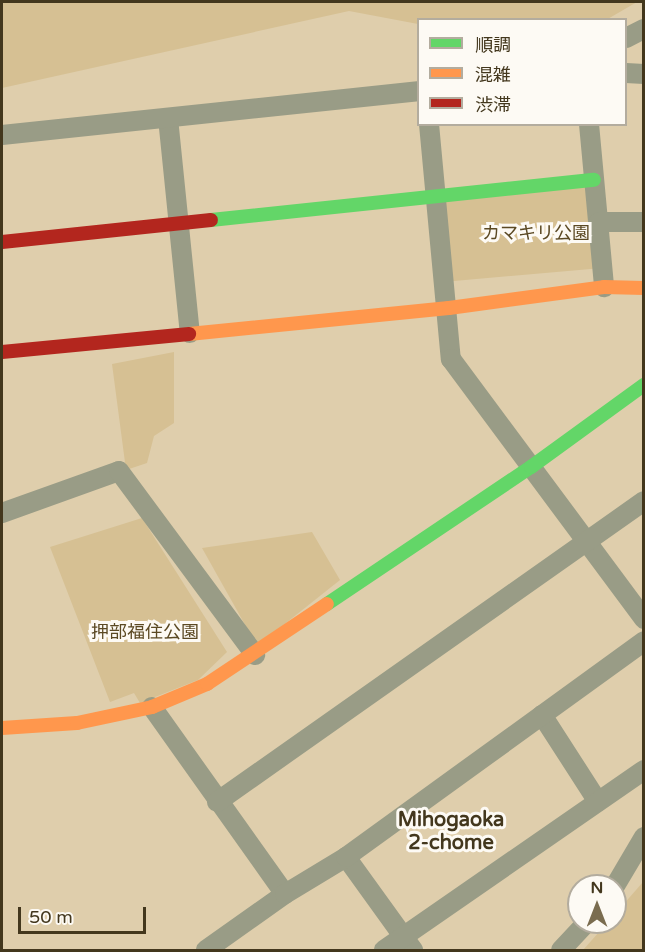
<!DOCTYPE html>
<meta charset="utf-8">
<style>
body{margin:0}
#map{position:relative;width:645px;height:952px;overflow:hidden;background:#dfceac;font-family:"Varela Round","Noto Sans JP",sans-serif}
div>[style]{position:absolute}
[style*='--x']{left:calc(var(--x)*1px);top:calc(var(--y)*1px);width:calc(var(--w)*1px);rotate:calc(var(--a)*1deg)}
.green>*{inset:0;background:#d6c093;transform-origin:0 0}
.street>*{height:20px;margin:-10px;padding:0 10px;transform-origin:10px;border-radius:10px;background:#999c86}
.fast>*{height:14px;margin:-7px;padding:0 7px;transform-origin:7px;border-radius:7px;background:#63d668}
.slow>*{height:14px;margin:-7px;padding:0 7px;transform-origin:7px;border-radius:7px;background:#ff974d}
.jam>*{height:14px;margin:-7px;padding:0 7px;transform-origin:7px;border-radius:7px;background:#b3261e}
span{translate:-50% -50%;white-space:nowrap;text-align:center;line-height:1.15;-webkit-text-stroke:6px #fdfaf4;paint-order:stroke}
.park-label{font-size:18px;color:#5b4923}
.neighbourhood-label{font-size:20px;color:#43371d;font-weight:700}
.frame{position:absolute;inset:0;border:3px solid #43371d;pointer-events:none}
.legend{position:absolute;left:417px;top:18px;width:210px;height:108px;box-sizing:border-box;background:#fdfaf4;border:2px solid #b3ac9e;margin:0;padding:8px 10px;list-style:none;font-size:18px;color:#43371d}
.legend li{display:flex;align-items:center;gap:12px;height:30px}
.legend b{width:30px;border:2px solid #b3ac9e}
.north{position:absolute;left:567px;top:874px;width:60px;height:60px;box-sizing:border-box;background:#fdfaf4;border:2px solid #b3ac9e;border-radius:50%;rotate:0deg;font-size:16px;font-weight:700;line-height:24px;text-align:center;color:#43371d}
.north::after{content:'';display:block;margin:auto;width:21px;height:27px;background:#7a6c4f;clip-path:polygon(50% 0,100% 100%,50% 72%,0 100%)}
.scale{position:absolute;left:18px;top:907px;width:128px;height:27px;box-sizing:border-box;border:3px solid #43371d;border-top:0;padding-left:8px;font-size:18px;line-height:21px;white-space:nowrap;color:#43371d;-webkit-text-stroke:4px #fdfaf4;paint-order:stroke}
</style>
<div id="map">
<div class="green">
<div style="clip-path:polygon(2px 2px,637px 2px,606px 20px,418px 20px,418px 24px,349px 11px,2px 88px)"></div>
<div style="left:586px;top:182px;width:87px;height:143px;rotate:85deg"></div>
<div style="clip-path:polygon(174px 352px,174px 423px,154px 436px,147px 463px,126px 470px,112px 364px)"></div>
<div style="clip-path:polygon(142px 518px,227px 652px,198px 680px,140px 703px,134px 693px,110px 702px,50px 547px)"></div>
<div style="clip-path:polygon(312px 532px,340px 580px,257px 646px,202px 548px)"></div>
<div style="clip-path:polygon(643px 882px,643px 950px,583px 950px,608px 922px,615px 922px,615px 914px)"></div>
</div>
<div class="street">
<div style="--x:626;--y:38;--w:20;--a:-27"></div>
<div style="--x:626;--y:73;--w:18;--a:3"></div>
<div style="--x:168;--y:118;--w:216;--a:84.2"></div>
<div style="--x:429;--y:124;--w:236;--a:84.7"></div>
<div style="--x:451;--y:359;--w:324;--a:53.4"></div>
<div style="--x:589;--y:124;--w:164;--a:84.7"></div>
<div style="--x:2;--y:135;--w:418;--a:-6"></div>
<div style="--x:599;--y:222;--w:45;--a:0"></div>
<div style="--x:2;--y:513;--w:124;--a:-19.7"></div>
<div style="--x:119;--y:471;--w:229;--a:53.5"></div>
<div style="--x:152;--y:707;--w:229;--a:54.6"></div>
<div style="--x:542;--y:715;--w:103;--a:57.2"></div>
<div style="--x:217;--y:802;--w:522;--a:-35.18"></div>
<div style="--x:346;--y:857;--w:115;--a:54.2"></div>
<div style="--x:615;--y:886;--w:57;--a:-59.4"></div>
<div style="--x:206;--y:950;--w:97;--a:-35.3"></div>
<div style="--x:285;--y:894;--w:71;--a:-31.2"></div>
<div style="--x:346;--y:857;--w:368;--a:-35.9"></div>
<div style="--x:384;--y:950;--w:316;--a:-34.7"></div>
<div style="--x:561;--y:950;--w:38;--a:-47"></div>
</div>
<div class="fast">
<div style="--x:211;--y:220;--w:385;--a:-6"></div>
<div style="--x:327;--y:604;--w:246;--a:-33.9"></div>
<div style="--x:531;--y:467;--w:140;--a:-36"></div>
</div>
<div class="slow">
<div style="--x:189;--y:334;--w:261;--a:-5.7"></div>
<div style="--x:449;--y:308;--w:156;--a:-7.7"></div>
<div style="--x:604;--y:287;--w:40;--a:1.4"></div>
<div style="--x:2;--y:728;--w:75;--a:-3.8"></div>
<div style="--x:77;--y:723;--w:77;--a:-12"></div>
<div style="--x:152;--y:707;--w:60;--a:-22.7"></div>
<div style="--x:207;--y:684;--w:144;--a:-33.7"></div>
</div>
<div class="jam">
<div style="--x:2;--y:242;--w:210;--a:-6"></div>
<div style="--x:2;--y:352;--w:188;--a:-5.5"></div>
</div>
<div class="park-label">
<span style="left:536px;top:233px">カマキリ公園</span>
<span style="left:145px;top:632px">押部福住公園</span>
</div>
<div class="neighbourhood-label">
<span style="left:451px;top:832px">Mihogaoka<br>2-chome</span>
</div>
<div class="frame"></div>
<ul class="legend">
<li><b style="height:8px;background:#63d668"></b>順調</li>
<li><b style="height:8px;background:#ff974d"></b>混雑</li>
<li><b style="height:8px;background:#b3261e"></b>渋滞</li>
</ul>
<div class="north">N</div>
<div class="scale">50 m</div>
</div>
